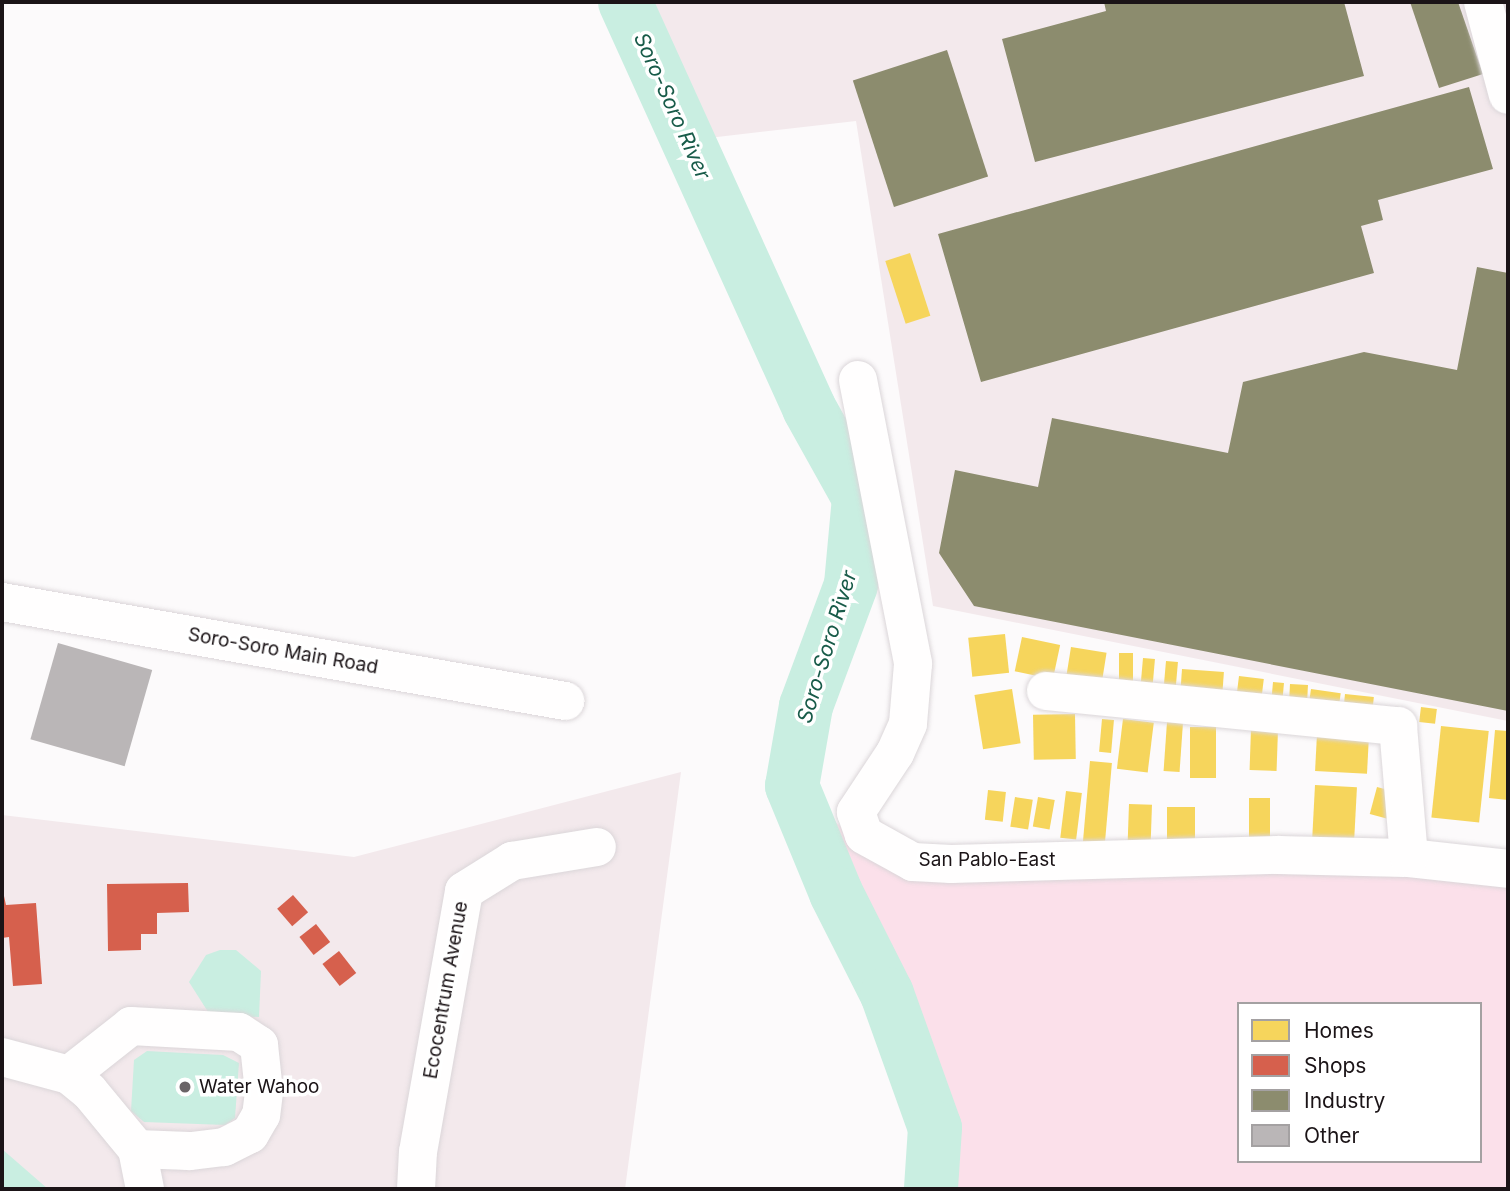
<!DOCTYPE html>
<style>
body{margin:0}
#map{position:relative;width:1510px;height:1191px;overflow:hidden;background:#fcfafb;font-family:Inter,sans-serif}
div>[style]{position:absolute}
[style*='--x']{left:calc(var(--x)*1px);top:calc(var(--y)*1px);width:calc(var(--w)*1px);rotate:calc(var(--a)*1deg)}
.built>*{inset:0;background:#f3e9ec}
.green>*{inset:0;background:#fbe0ea}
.water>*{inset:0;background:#c9eee1}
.homes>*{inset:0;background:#f6d55c;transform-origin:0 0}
.shops>*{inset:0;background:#d6604d;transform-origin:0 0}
.industry>*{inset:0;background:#8c8c6e;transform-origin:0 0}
.river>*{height:54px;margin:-27px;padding:0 27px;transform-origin:27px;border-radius:27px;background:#c9eee1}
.building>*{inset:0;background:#bab6b7;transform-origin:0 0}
.roads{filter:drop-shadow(0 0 2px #dbd6d9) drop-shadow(0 0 2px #dbd6d9)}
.minor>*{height:38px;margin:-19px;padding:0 19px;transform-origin:19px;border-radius:19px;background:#fffefe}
.dots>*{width:19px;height:19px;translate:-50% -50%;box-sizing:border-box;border:4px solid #fff;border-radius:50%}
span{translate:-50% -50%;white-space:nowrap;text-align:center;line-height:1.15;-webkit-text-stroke:7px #fff;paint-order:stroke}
.street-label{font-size:19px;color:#1b1417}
.poi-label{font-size:19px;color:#1b1417}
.left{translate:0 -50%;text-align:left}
.water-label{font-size:21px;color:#185b49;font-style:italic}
.frame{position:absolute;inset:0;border:4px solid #1b1417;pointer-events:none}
.legend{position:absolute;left:1237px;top:1002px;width:245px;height:161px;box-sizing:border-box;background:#fff;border:2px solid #a4a1a2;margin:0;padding:9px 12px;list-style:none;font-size:21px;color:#1b1417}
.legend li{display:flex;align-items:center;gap:14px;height:35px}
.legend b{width:35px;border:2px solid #a4a1a2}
</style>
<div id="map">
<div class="built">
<div style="clip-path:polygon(653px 2px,1508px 2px,1508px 721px,933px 606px,856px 121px,700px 139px)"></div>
<div style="clip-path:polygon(681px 772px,625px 1189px,2px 1189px,2px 815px,354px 857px)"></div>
</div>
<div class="green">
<div style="clip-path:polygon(evenodd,792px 786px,862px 844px,1411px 870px,1508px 883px,1508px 1189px,931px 1189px,935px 1128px,887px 994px,836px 893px,792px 786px,1239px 1004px,1480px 1004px,1480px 1161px,1239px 1161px,1239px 1004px)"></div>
</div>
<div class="water">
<div style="clip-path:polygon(220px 950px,236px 950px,261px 971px,259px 1017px,210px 1015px,189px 982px,206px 955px)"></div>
<div style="clip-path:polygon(147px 1051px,223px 1055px,239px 1063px,235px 1118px,225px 1125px,144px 1122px,131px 1111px,134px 1060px)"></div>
<div style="clip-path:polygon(2px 1149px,48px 1189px,2px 1189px)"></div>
</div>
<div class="homes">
<div style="left:910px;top:253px;width:66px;height:26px;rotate:72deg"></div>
<div style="left:1005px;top:634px;width:39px;height:37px;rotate:84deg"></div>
<div style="left:1022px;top:637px;width:39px;height:35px;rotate:12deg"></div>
<div style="left:1071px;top:647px;width:36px;height:31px;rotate:9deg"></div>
<div style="left:1119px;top:653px;width:14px;height:36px"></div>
<div style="left:1143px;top:658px;width:12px;height:32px;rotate:5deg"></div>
<div style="left:1166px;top:661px;width:12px;height:30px;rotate:5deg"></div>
<div style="left:1182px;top:669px;width:42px;height:23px;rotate:4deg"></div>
<div style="left:1239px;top:676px;width:25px;height:23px;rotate:7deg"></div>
<div style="left:1273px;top:682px;width:11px;height:20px;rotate:5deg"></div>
<div style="left:1290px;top:684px;width:18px;height:21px;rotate:3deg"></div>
<div style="left:1012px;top:689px;width:55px;height:38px;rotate:81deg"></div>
<div style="left:1311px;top:689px;width:30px;height:13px;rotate:8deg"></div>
<div style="left:1345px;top:694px;width:29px;height:13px;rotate:6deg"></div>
<div style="left:1421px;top:707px;width:16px;height:15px;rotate:7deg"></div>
<div style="left:1075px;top:714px;width:45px;height:42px;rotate:89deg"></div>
<div style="left:1102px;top:719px;width:12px;height:33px;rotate:5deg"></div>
<div style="left:1123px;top:719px;width:31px;height:50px;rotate:7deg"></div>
<div style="left:1167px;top:722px;width:16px;height:49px;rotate:4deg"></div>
<div style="left:1441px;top:726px;width:48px;height:92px;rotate:6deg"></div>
<div style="left:1190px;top:727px;width:26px;height:51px"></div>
<div style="left:1251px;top:729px;width:27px;height:41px;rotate:2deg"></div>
<div style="clip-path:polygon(1495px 730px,1508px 731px,1508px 800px,1489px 798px)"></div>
<div style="left:1317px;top:734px;width:52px;height:37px;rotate:3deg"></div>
<div style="left:1090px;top:761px;width:22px;height:84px;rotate:5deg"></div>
<div style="left:1315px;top:785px;width:42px;height:58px;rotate:3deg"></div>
<div style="left:1377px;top:787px;width:27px;height:28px;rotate:15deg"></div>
<div style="left:988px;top:790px;width:18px;height:30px;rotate:6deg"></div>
<div style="left:1066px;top:791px;width:16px;height:47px;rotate:7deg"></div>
<div style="left:1015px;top:797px;width:18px;height:30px;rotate:9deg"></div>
<div style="left:1038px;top:797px;width:17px;height:30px;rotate:10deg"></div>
<div style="left:1249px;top:798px;width:21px;height:46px"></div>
<div style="left:1129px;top:804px;width:23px;height:43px;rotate:2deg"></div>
<div style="left:1167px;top:807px;width:28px;height:38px"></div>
</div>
<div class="shops">
<div style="clip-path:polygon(188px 883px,189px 912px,157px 913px,157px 934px,141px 934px,141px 950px,108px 951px,107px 884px)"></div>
<div style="clip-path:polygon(2px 887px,6px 905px,36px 903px,42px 984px,13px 986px,9px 937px,2px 938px)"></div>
<div style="left:293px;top:895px;width:23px;height:21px;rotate:49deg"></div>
<div style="left:316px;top:924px;width:23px;height:21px;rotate:52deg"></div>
<div style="left:339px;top:951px;width:28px;height:21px;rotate:52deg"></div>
</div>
<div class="industry">
<div style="clip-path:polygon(1104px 2px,1344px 2px,1364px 76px,1035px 162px,1002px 39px,1106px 11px)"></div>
<div style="clip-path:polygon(1410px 2px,1458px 2px,1483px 74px,1439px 88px)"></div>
<div style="left:947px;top:50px;width:133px;height:99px;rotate:72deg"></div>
<div style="clip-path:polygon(1469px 87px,1493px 169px,1378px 200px,1383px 220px,1361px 226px,1374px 273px,981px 382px,938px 234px)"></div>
<div style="clip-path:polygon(1477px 267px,1508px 273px,1508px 711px,974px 606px,939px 553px,955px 470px,1038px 487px,1052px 418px,1228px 453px,1243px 382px,1364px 352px,1457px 370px)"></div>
</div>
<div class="river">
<div style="--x:625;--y:2;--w:446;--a:65.6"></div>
<div style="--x:809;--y:408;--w:103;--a:60.9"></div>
<div style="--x:859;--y:498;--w:87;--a:95.3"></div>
<div style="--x:851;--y:585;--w:129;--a:110.4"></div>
<div style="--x:806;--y:706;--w:81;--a:99.9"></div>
<div style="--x:792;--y:786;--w:116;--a:67.6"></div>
<div style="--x:836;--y:893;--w:113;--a:63.2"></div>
<div style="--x:887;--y:994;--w:142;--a:70.3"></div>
<div style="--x:935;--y:1128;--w:61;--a:93.8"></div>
</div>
<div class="building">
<div style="left:58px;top:643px;width:98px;height:100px;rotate:16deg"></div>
</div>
<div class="roads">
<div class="minor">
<div style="--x:1483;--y:2;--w:96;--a:75"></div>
<div style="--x:858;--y:380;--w:289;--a:79"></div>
<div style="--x:913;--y:664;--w:60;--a:94.8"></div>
<div style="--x:908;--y:724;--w:32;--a:114"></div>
<div style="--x:895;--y:753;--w:71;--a:123.5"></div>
<div style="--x:856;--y:812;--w:24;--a:71"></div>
<div style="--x:864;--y:835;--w:56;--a:28.9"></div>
<div style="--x:913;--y:862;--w:38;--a:3"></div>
<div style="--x:951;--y:864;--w:327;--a:-1.6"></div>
<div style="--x:1278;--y:855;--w:131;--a:1.3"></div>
<div style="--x:1409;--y:858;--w:100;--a:6.3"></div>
<div style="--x:2;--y:602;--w:572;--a:9.97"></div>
<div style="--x:1046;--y:691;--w:354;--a:5.7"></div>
<div style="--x:1398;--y:726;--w:132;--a:85.2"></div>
<div style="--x:2;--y:1057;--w:69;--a:15"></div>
<div style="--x:69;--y:1075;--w:26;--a:39"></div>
<div style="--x:89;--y:1091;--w:75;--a:50.4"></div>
<div style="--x:137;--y:1149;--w:41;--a:78.7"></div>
<div style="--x:69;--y:1075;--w:79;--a:-38.3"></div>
<div style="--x:131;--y:1026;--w:108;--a:3.2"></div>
<div style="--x:239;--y:1032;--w:24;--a:33"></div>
<div style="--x:259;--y:1045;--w:47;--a:83.9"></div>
<div style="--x:264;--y:1092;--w:23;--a:97"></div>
<div style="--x:261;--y:1115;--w:22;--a:120"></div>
<div style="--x:250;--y:1134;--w:29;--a:153"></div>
<div style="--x:224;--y:1147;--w:35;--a:173"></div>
<div style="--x:189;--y:1151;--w:52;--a:-177.8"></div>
<div style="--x:416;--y:1189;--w:37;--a:-87"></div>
<div style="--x:418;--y:1152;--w:265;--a:-80"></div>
<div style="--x:464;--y:891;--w:57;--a:-32"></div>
<div style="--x:512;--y:861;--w:86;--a:-9.4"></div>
</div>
</div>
<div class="dots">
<div style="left:185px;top:1087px;background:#6a6467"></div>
</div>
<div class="street-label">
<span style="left:283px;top:651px;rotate:10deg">Soro-Soro Main Road</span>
<span style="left:987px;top:860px">San Pablo-East</span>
<span style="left:446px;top:990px;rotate:-80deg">Ecocentrum Avenue</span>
</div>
<div class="poi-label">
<span class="left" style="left:199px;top:1087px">Water Wahoo</span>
</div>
<div class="water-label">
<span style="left:672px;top:106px;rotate:66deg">Soro-Soro River</span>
<span style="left:827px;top:647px;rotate:-73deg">Soro-Soro River</span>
</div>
<div class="frame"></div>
<ul class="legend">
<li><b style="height:19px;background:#f6d55c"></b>Homes</li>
<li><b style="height:19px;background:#d6604d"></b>Shops</li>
<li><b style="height:19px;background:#8c8c6e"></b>Industry</li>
<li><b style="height:19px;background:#bab6b7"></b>Other</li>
</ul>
</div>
